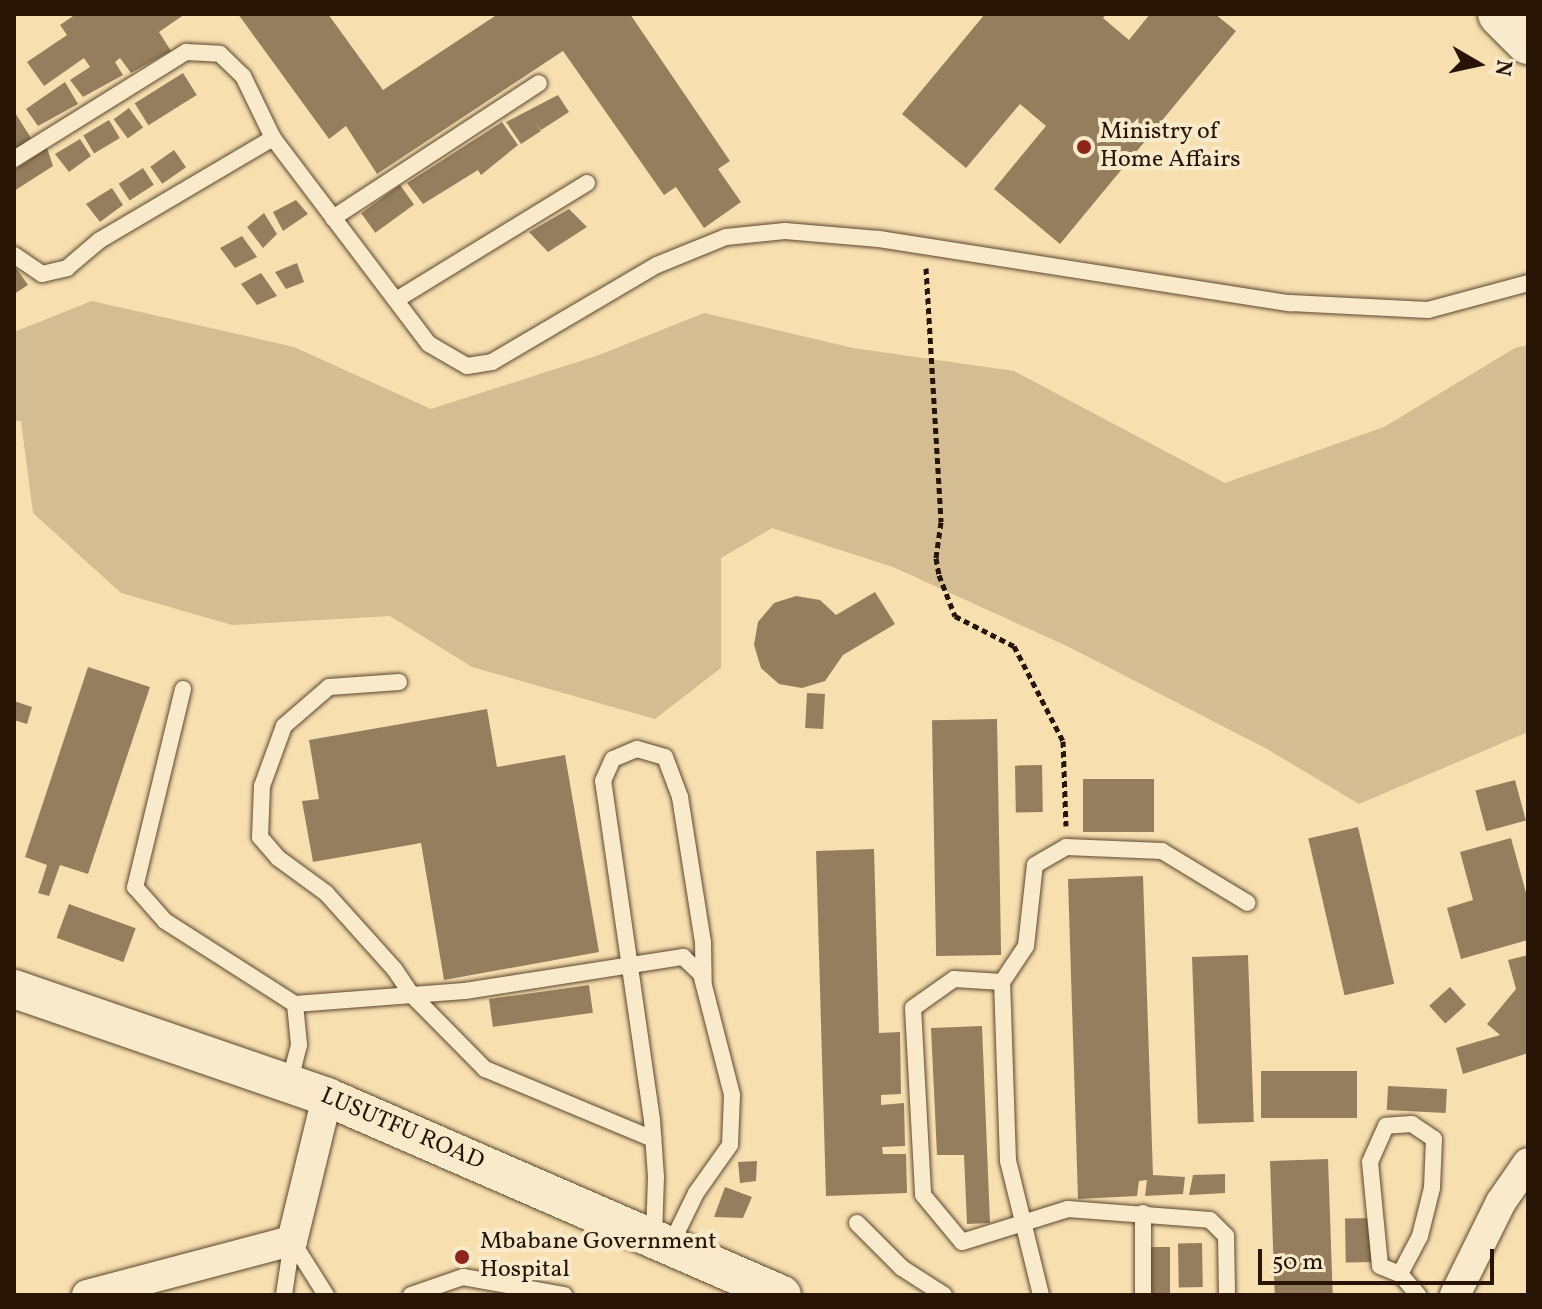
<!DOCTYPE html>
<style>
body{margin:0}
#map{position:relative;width:1542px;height:1309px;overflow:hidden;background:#f8dfb0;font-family:Vollkorn,serif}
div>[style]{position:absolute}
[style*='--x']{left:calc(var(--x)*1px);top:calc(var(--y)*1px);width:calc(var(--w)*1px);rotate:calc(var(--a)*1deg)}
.green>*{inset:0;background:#d4bc93}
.building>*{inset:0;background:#947e5d;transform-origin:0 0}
.path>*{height:5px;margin-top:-2.5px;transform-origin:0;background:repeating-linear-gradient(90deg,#271404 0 6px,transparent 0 10px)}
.roads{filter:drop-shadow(0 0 2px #5b472f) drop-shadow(0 0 2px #5b472f)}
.service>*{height:16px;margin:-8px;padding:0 8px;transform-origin:8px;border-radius:8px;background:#faeacc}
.minor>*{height:30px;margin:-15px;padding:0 15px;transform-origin:15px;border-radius:15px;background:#faeacc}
.tertiary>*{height:38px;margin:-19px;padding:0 19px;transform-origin:19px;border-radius:19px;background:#faeacc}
.secondary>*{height:44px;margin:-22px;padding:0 22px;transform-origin:22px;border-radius:22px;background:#faeacc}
.dots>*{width:22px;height:22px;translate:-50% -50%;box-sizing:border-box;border:4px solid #faeacc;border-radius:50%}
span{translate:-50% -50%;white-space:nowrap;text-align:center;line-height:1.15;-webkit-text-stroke:8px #faeacc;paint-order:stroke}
.poi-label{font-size:24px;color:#271404}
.left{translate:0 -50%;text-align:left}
.street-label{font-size:24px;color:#271404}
.frame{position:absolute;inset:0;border:16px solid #271404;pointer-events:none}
.north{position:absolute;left:1438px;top:24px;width:80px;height:80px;-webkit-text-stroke:6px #faeacc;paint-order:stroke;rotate:99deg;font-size:22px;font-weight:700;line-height:32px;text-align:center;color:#271404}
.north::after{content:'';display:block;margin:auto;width:28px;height:36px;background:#271404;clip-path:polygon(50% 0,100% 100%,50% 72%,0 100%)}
.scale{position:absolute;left:1258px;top:1249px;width:236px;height:36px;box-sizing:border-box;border:4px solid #271404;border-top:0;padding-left:10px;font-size:24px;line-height:28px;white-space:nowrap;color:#271404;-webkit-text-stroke:6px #faeacc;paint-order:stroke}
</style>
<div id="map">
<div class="green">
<div style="clip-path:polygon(92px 301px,294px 347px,431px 409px,599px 355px,704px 313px,853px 348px,1014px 371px,1225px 483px,1384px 427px,1515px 348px,1528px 345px,1528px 732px,1359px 804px,1267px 749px,1069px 647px,893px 567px,772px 528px,721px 558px,721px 668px,655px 719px,472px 667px,390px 616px,232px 625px,121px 593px,33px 513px,21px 421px,14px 421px,14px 332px)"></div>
</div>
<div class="building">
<div style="clip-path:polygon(76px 14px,185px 14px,159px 32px,171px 51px,131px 73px,120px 58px,115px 62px,123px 75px,83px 97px,70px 80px,90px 67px,84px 58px,44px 86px,27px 62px,67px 35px,60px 25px)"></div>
<div style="clip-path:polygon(238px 14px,328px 14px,383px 90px,498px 14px,630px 14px,730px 161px,718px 169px,741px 202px,704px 228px,676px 187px,664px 195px,563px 51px,377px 174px,346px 126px,329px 139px)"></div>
<div style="clip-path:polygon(985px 14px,1106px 14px,1103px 18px,1129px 40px,1150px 14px,1215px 14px,1236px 31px,1060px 244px,994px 189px,1046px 126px,1020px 104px,966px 168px,902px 114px)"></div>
<div style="left:183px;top:73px;width:26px;height:57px;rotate:58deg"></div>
<div style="clip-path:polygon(65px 82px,78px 104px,38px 126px,26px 109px)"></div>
<div style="clip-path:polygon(558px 95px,569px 112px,541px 130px,535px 122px,541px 131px,521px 144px,506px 122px)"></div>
<div style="left:129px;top:108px;width:24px;height:19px;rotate:54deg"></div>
<div style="clip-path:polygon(14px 111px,31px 138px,14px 150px)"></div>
<div style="left:109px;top:120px;width:21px;height:30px;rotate:59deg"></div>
<div style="clip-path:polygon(502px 122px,518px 145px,481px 175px,478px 170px,423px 204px,407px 183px)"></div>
<div style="clip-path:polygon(80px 139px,91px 156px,69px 172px,55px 154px)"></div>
<div style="clip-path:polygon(47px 148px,53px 166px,14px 191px,14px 170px)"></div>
<div style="left:174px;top:150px;width:21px;height:29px;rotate:55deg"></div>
<div style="left:143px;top:168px;width:20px;height:29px;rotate:57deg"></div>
<div style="left:400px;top:185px;width:24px;height:48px;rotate:54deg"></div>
<div style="clip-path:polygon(112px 188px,123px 205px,100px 222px,86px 204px)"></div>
<div style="clip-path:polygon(296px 200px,308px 214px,283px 231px,273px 212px)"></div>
<div style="clip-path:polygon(569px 209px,587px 227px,548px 252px,529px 232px)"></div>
<div style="clip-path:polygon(264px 213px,277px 234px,263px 248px,247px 227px)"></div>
<div style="clip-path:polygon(242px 236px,257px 257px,235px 268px,220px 248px)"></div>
<div style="clip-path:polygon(297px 263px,304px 282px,286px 289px,275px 272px)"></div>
<div style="clip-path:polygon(14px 265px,28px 285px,14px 294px)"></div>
<div style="clip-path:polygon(261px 273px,277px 296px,257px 305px,241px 284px)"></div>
<div style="clip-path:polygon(875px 592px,895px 624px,843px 655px,825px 681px,802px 688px,779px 684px,761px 668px,754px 645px,758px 622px,774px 603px,796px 596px,820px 600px,836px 615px)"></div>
<div style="clip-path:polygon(88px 667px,150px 687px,88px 874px,60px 865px,49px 896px,38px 893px,47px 865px,25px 857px)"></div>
<div style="left:807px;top:693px;width:18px;height:35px;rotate:3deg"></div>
<div style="clip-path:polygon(14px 701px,32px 707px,27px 724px,14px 720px)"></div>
<div style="clip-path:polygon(487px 709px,497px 767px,565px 755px,599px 952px,444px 980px,421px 843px,313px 862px,302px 801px,319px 799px,309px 740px)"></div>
<div style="left:997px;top:719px;width:236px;height:65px;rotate:89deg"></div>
<div style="left:1042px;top:765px;width:47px;height:27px;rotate:89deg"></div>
<div style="left:1083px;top:779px;width:71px;height:53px"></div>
<div style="left:1515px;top:780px;width:42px;height:41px;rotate:75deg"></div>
<div style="left:1358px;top:827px;width:161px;height:51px;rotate:77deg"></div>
<div style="clip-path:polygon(1511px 838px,1528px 900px,1528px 940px,1461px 959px,1447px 908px,1473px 900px,1460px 852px)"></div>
<div style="clip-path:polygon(874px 849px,879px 1033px,900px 1032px,901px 1094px,881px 1095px,881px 1105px,904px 1103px,905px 1146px,882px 1147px,883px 1154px,906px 1154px,907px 1193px,826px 1196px,816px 851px)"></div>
<div style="clip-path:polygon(1143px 876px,1153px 1175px,1185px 1177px,1183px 1194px,1145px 1196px,1147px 1180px,1139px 1181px,1137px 1196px,1078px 1199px,1068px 879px)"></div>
<div style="left:69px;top:904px;width:71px;height:36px;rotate:20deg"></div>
<div style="left:1248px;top:955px;width:167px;height:56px;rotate:88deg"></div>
<div style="clip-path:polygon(1528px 955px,1528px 1053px,1463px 1074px,1456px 1048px,1500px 1035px,1487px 1024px,1516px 989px,1508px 960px)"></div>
<div style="left:589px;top:985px;width:28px;height:101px;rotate:82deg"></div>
<div style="left:1450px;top:987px;width:24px;height:28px;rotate:48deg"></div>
<div style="clip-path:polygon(982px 1026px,990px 1223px,967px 1224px,964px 1155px,937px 1155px,931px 1028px)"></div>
<div style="left:1357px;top:1071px;width:47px;height:96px;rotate:90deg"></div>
<div style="left:1388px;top:1086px;width:59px;height:24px;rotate:3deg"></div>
<div style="left:1328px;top:1159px;width:136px;height:58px;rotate:88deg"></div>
<div style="clip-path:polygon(757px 1161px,756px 1181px,740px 1183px,738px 1162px)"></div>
<div style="clip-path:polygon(1225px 1174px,1225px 1193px,1189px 1195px,1193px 1175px)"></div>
<div style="clip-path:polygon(725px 1187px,752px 1197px,743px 1218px,714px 1217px)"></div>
<div style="left:1375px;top:1218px;width:44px;height:30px;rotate:89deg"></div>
<div style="left:1202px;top:1243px;width:44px;height:24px;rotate:89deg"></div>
<div style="left:1170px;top:1247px;width:48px;height:20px;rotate:90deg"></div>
</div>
<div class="path">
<div style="--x:926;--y:268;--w:254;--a:86.6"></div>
<div style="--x:941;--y:522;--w:36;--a:98"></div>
<div style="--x:936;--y:558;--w:17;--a:80"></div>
<div style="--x:939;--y:575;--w:44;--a:68.7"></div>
<div style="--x:955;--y:616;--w:66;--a:27"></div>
<div style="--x:1014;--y:646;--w:107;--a:62.7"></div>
<div style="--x:1063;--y:741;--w:85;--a:88"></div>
</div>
<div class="roads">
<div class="service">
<div style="--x:14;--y:159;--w:203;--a:-31.9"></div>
<div style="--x:186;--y:52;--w:34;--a:3"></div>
<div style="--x:220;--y:54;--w:32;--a:44"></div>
<div style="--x:243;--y:76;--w:69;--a:64.2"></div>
<div style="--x:273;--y:138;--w:258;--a:52.9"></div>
<div style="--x:429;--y:344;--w:44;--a:30.1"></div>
<div style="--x:467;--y:366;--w:25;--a:-9"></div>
<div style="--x:492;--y:362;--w:191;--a:-30.5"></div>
<div style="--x:657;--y:265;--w:74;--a:-22.1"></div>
<div style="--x:726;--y:237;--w:59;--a:-5.8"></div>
<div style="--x:785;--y:231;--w:94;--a:4.9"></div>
<div style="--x:879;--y:239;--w:416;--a:8.9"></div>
<div style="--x:1290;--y:303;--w:138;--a:2.9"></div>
<div style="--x:1428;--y:310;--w:104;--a:-15.1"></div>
<div style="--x:333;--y:218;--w:246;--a:-33.2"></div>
<div style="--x:14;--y:255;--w:34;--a:34"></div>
<div style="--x:42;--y:274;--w:26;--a:-13"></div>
<div style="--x:67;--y:268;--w:43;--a:-40.3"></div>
<div style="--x:100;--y:240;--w:201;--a:-30.5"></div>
<div style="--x:396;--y:300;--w:224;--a:-31.5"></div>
<div style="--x:399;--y:682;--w:70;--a:175.9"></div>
<div style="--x:329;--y:687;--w:60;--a:139.1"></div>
<div style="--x:284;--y:726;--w:64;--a:110.1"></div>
<div style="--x:262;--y:786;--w:51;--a:92.2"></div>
<div style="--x:260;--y:837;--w:28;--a:49"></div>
<div style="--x:278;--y:858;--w:59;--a:36.1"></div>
<div style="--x:326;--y:893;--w:103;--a:48.1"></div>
<div style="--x:395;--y:970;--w:30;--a:56"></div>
<div style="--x:412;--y:995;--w:104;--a:45.4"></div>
<div style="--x:485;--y:1069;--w:182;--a:22.6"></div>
<div style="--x:183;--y:689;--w:204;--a:103.6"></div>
<div style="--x:135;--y:887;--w:45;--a:48.6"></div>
<div style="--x:165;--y:921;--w:154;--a:32.6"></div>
<div style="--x:295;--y:1004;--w:41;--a:84.4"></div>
<div style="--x:299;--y:1045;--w:40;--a:104.4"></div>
<div style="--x:1002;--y:982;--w:48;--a:-176.4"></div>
<div style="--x:954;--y:979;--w:50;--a:144.7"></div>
<div style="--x:913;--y:1008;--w:187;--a:86.9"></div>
<div style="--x:923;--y:1195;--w:61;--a:50.3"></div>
<div style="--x:962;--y:1242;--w:111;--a:-17.3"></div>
<div style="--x:1068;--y:1209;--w:142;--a:4.4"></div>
<div style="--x:1210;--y:1220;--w:23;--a:45"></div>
<div style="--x:1226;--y:1236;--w:59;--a:89"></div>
<div style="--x:295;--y:1004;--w:170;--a:-4.4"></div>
<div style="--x:465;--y:991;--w:221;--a:-8.9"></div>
<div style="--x:683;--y:957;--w:25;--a:43"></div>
<div style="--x:701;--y:974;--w:125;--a:75.6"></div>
<div style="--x:732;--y:1095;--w:50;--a:92.3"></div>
<div style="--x:730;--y:1145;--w:59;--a:125.3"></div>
<div style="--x:696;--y:1193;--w:57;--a:116.1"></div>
<div style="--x:857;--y:1223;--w:64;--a:45"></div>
<div style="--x:902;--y:1268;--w:50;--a:32.7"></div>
<div style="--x:654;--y:1237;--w:60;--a:-88.1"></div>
<div style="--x:656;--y:1177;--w:57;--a:-94"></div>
<div style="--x:652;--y:1120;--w:343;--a:-98.2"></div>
<div style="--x:603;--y:781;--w:24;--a:-66"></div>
<div style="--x:613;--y:759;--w:26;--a:-23"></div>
<div style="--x:637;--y:749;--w:29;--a:16"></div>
<div style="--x:665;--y:757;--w:43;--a:69.4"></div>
<div style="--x:680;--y:797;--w:148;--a:81"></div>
<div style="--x:703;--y:943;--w:39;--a:89"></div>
<div style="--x:292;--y:1241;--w:64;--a:57.8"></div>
<div style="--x:1400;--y:1274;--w:43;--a:-62.2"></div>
<div style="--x:1420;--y:1236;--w:49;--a:-76"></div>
<div style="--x:1432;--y:1188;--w:49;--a:-87.7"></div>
<div style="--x:1434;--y:1139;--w:27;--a:-146"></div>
<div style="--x:1412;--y:1124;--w:26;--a:176"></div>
<div style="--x:1386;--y:1126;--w:39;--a:114"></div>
<div style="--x:1370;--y:1162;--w:104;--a:84.5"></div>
<div style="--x:1380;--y:1266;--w:22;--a:22"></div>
<div style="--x:1400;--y:1274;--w:28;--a:49"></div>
<div style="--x:284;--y:1295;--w:55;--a:-81.6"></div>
<div style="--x:411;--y:1295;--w:55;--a:-19.1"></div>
<div style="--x:463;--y:1277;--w:103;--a:10.1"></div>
<div style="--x:1041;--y:1295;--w:138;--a:-103.8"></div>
<div style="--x:1008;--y:1161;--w:179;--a:-91.9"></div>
<div style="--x:1002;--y:982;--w:43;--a:-56.3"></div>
<div style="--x:1026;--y:946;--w:81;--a:-83.7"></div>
<div style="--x:1035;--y:865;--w:36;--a:-30"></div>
<div style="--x:1066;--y:847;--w:96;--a:2.4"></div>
<div style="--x:1162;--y:851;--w:100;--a:31.2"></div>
<div style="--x:1143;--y:1295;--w:82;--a:-90"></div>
</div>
<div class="minor">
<div style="--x:87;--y:1295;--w:212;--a:-14.8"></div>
<div style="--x:292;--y:1241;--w:148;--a:-76.3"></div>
<div style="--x:1455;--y:1295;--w:104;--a:-63.7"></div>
<div style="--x:1501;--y:1202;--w:47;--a:-55.3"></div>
</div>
<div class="tertiary">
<div style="--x:14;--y:989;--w:331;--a:19"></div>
<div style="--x:327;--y:1097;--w:496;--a:23.5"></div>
</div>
<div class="secondary">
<div style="--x:1500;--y:14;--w:40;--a:45"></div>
</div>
</div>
<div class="dots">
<div style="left:1084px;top:147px;background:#8f2418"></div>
<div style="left:462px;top:1257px;background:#8f2418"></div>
</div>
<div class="poi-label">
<span class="left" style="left:1100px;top:147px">Ministry of<br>Home Affairs</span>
<span class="left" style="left:480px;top:1257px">Mbabane Government<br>Hospital</span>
</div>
<div class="street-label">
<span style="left:402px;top:1130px;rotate:23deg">LUSUTFU ROAD</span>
</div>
<div class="frame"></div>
<div class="north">N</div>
<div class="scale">50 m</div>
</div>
